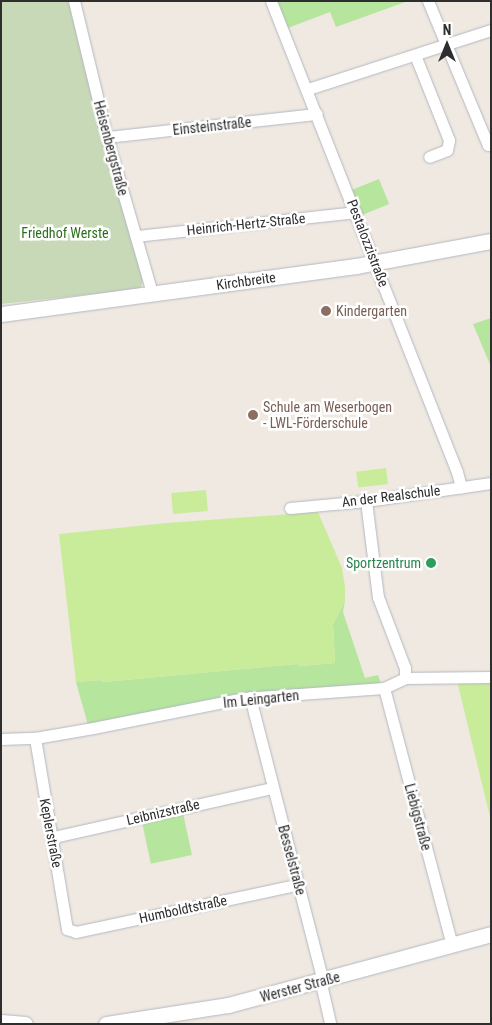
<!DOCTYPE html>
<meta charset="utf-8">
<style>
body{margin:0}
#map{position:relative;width:492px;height:1025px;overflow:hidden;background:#efe9e1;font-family:"Roboto Condensed",sans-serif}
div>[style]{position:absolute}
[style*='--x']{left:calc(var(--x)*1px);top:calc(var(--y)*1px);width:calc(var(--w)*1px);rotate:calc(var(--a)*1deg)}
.green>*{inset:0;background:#b6e59e;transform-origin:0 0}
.cemetery>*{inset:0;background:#c8d9b8}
.pitch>*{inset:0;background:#c9ec9a;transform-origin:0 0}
.roads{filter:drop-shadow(0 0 1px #b4b7c1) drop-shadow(0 0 1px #b4b7c1)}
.street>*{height:11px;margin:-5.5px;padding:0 5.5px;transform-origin:5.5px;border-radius:5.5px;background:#fff}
.secondary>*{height:15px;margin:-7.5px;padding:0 7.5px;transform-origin:7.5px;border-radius:7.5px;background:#fff}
.dots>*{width:14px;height:14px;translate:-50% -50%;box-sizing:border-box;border:2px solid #fff;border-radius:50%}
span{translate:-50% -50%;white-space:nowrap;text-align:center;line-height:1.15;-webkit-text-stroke:5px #fff;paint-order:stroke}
.street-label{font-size:14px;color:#2e2e2e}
.park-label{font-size:14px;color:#2c6e1b}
.education-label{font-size:14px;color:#785e54}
.left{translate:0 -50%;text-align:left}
.leisure-label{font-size:14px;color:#27864d}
.right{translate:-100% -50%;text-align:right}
.frame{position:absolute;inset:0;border:2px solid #2e2e2e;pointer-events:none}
.north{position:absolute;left:422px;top:20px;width:50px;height:50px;-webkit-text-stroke:4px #fff;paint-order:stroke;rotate:0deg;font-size:14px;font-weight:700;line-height:20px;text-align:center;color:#2e2e2e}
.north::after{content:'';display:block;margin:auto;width:18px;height:22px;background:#2e2e2e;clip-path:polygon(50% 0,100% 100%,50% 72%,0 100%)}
</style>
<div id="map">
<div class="green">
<div style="clip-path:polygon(268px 1px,408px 1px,336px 27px,330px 12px,280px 31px)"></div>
<div style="left:379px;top:179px;width:27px;height:29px;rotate:68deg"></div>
<div style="clip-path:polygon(491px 318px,491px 367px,473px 324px)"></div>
<div style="clip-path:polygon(345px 601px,343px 612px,365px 678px,378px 675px,381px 684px,88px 725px,76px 682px,100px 680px,104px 682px,297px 664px,300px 666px,335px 663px,333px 624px)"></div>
<div style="left:183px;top:813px;width:43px;height:42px;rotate:78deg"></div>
</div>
<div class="cemetery">
<div style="clip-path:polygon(1px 1px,71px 1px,144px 279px,140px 289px,1px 304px)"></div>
</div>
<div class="pitch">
<div style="left:386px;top:468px;width:16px;height:30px;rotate:83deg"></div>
<div style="left:206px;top:490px;width:21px;height:35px;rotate:85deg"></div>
<div style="clip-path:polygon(318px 512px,342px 568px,345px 587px,345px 601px,333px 624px,335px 663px,299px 666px,297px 664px,104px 682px,100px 680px,76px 682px,59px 534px,167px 523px)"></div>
<div style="clip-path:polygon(491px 679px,491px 821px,457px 681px)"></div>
</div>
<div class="roads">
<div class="street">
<div style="--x:74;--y:1;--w:140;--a:76.4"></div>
<div style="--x:107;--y:137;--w:162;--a:73.9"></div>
<div style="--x:271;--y:1;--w:506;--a:68.45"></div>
<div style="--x:457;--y:472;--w:16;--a:75"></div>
<div style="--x:428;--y:1;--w:156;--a:67.4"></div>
<div style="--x:488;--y:145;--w:4;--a:-34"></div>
<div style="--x:415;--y:55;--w:92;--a:68.2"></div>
<div style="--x:449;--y:140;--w:10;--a:101"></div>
<div style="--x:447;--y:150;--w:19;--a:159"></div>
<div style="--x:308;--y:89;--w:192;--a:-17.9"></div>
<div style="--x:107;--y:137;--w:211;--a:-6.3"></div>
<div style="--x:136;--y:236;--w:221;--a:-6.2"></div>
<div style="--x:366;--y:501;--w:97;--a:82.9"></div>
<div style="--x:378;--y:597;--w:76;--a:69.2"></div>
<div style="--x:405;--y:668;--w:10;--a:90"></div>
<div style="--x:290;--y:508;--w:76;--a:-5.3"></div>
<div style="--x:366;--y:501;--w:126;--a:-8.2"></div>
<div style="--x:384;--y:688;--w:266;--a:75.2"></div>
<div style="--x:250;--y:697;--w:293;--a:75.6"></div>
<div style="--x:323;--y:981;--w:7;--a:98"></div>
<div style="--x:322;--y:988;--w:37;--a:77"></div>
<div style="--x:35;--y:738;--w:194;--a:80.5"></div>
<div style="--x:67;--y:929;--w:9;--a:18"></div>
<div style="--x:76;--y:932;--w:228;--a:-12.1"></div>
<div style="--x:1;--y:739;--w:34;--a:-2"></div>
<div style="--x:35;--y:738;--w:59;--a:-9.8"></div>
<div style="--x:93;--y:728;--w:153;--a:-11.3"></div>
<div style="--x:243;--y:698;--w:141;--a:-4.1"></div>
<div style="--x:384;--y:688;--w:23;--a:-25"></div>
<div style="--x:405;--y:678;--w:86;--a:-0.7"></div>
<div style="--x:54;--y:837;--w:223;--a:-12.7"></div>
</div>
<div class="secondary">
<div style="--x:1;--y:314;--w:358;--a:-7.7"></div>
<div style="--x:356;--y:266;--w:137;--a:-10.5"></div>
<div style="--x:1;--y:1022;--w:24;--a:5"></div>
<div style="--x:106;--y:1024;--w:123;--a:-8.9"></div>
<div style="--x:228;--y:1005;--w:272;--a:-15.1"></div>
</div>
</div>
<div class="dots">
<div style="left:326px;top:311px;background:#8d6e63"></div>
<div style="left:253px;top:415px;background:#8d6e63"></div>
<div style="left:431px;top:563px;background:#2e9e5b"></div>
</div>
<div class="street-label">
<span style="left:212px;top:126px;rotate:-6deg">Einsteinstraße</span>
<span style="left:111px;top:148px;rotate:75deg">Heisenbergstraße</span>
<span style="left:246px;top:224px;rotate:-6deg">Heinrich-Hertz-Straße</span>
<span style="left:368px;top:243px;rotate:69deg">Pestalozzistraße</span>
<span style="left:246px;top:281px;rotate:-8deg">Kirchbreite</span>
<span style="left:391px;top:496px;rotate:-7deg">An der Realschule</span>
<span style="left:261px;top:699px;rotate:-6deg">Im Leingarten</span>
<span style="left:163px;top:812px;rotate:-13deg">Leibnizstraße</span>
<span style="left:418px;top:817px;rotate:75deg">Liebigstraße</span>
<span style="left:51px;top:833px;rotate:79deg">Keplerstraße</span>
<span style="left:292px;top:860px;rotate:75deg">Besselstraße</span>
<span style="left:183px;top:909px;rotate:-12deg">Humboldtstraße</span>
<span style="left:300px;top:987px;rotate:-15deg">Werster Straße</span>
</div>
<div class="park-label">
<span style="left:65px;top:233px">Friedhof Werste</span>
</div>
<div class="education-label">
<span class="left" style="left:336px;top:311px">Kindergarten</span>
<span class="left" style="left:263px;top:415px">Schule am Weserbogen<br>- LWL-Förderschule</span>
</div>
<div class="leisure-label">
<span class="right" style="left:421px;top:563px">Sportzentrum</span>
</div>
<div class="frame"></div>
<div class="north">N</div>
</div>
